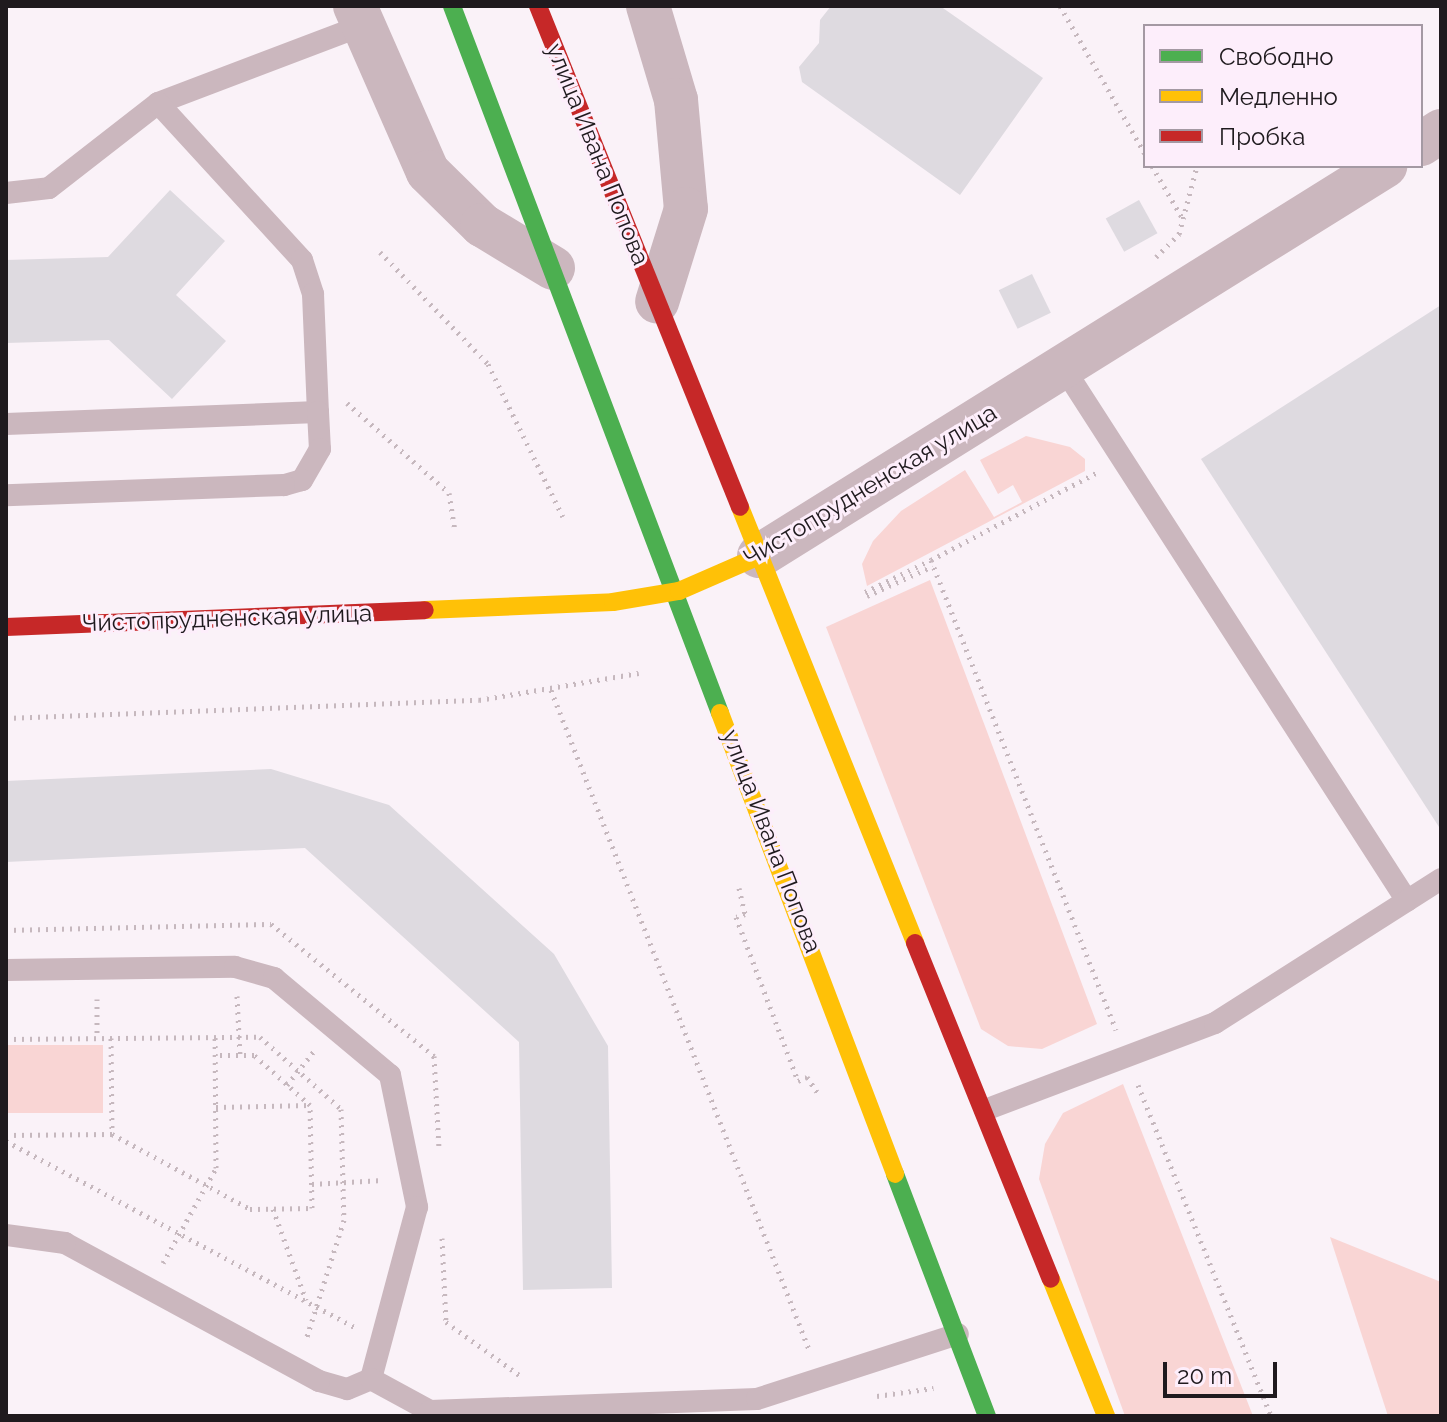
<!DOCTYPE html>
<meta charset="utf-8">
<style>
body{margin:0}
#map{position:relative;width:1447px;height:1422px;overflow:hidden;background:#faf2f8;font-family:Raleway,sans-serif}
div>[style]{position:absolute}
[style*='--x']{left:calc(var(--x)*1px);top:calc(var(--y)*1px);width:calc(var(--w)*1px);rotate:calc(var(--a)*1deg)}
.green>*{inset:0;background:#f9d5d4;transform-origin:0 0}
.building>*{inset:0;background:#dedae0;transform-origin:0 0}
.path>*{height:5px;margin-top:-2.5px;transform-origin:0;background:repeating-linear-gradient(90deg,#c6b8be 0 2px,transparent 0 8px)}
.lane>*{height:22px;margin:-11px;padding:0 11px;transform-origin:11px;border-radius:11px;background:#cbb7be}
.street>*{height:44px;margin:-22px;padding:0 22px;transform-origin:22px;border-radius:22px;background:#cbb7be}
.fast>*{height:18px;margin:-9px;padding:0 9px;transform-origin:9px;border-radius:9px;background:#4caf50}
.slow>*{height:18px;margin:-9px;padding:0 9px;transform-origin:9px;border-radius:9px;background:#ffc107}
.jam>*{height:18px;margin:-9px;padding:0 9px;transform-origin:9px;border-radius:9px;background:#c62828}
span{translate:-50% -50%;white-space:nowrap;text-align:center;line-height:1.15;-webkit-text-stroke:6px #fdeefb;paint-order:stroke}
.street-label{font-size:24px;color:#1f1a1e}
.frame{position:absolute;inset:0;border:8px solid #1f1a1e;pointer-events:none}
.legend{position:absolute;left:1143px;top:24px;width:280px;height:144px;box-sizing:border-box;background:#fdeefb;border:2px solid #a499a3;margin:0;padding:10px 14px;list-style:none;font-size:24px;color:#1f1a1e}
.legend li{display:flex;align-items:center;gap:16px;height:40px}
.legend b{width:40px;border:2px solid #a499a3}
.scale{position:absolute;left:1163px;top:1362px;width:114px;height:36px;box-sizing:border-box;border:4px solid #1f1a1e;border-top:0;padding-left:10px;font-size:24px;line-height:28px;white-space:nowrap;color:#1f1a1e;-webkit-text-stroke:6px #fdeefb;paint-order:stroke}
</style>
<div id="map">
<div class="green">
<div style="clip-path:polygon(1026px 436px,1070px 447px,1085px 459px,1085px 471px,867px 586px,862px 564px,873px 541px,901px 511px,965px 470px,994px 517px,1022px 502px,1013px 485px,998px 494px,980px 460px)"></div>
<div style="clip-path:polygon(930px 580px,1097px 1024px,1042px 1049px,1008px 1046px,981px 1029px,826px 627px)"></div>
<div style="left:6px;top:1045px;width:97px;height:68px"></div>
<div style="clip-path:polygon(1123px 1084px,1253px 1416px,1125px 1416px,1039px 1179px,1045px 1144px,1063px 1113px)"></div>
<div style="clip-path:polygon(1330px 1237px,1441px 1282px,1441px 1416px,1388px 1416px)"></div>
</div>
<div class="building">
<div style="clip-path:polygon(831px 6px,940px 6px,1043px 78px,960px 195px,802px 82px,799px 67px,819px 43px,820px 20px)"></div>
<div style="clip-path:polygon(170px 190px,225px 241px,176px 295px,226px 341px,172px 399px,109px 340px,6px 343px,6px 260px,108px 257px)"></div>
<div style="left:1139px;top:200px;width:38px;height:38px;rotate:61deg"></div>
<div style="left:1032px;top:274px;width:43px;height:37px;rotate:64deg"></div>
<div style="clip-path:polygon(1441px 305px,1441px 830px,1201px 459px)"></div>
<div style="clip-path:polygon(271px 769px,389px 805px,554px 954px,608px 1046px,612px 1288px,523px 1290px,519px 1042px,305px 848px,6px 862px,6px 781px)"></div>
</div>
<div class="path">
<div style="--x:1060;--y:6;--w:171;--a:60.1"></div>
<div style="--x:1152;--y:166;--w:61;--a:59.7"></div>
<div style="--x:380;--y:252;--w:156;--a:46"></div>
<div style="--x:488;--y:364;--w:170;--a:63.9"></div>
<div style="--x:1156;--y:257;--w:33;--a:-45"></div>
<div style="--x:1179;--y:234;--w:70;--a:-75.2"></div>
<div style="--x:347;--y:403;--w:136;--a:41.4"></div>
<div style="--x:449;--y:493;--w:36;--a:81"></div>
<div style="--x:931;--y:560;--w:187;--a:-27.8"></div>
<div style="--x:865;--y:592;--w:73;--a:-25.9"></div>
<div style="--x:931;--y:560;--w:505;--a:68.51"></div>
<div style="--x:867;--y:596;--w:72;--a:-24.4"></div>
<div style="--x:551;--y:690;--w:711;--a:68.63"></div>
<div style="--x:6;--y:718;--w:473;--a:-2.2"></div>
<div style="--x:479;--y:700;--w:162;--a:-9.6"></div>
<div style="--x:739;--y:888;--w:27;--a:77"></div>
<div style="--x:745;--y:914;--w:9;--a:162"></div>
<div style="--x:736;--y:917;--w:175;--a:69.3"></div>
<div style="--x:798;--y:1081;--w:10;--a:-24"></div>
<div style="--x:807;--y:1077;--w:22;--a:56"></div>
<div style="--x:6;--y:930;--w:265;--a:-1.3"></div>
<div style="--x:271;--y:924;--w:210;--a:39"></div>
<div style="--x:434;--y:1056;--w:92;--a:86.9"></div>
<div style="--x:237;--y:996;--w:59;--a:87.1"></div>
<div style="--x:97;--y:999;--w:39;--a:90"></div>
<div style="--x:111;--y:1038;--w:96;--a:89.4"></div>
<div style="--x:6;--y:1039;--w:254;--a:-0.5"></div>
<div style="--x:260;--y:1037;--w:108;--a:41.6"></div>
<div style="--x:341;--y:1109;--w:111;--a:88.5"></div>
<div style="--x:344;--y:1220;--w:126;--a:107.6"></div>
<div style="--x:287;--y:1085;--w:43;--a:-51.5"></div>
<div style="--x:1138;--y:1085;--w:357;--a:68.1"></div>
<div style="--x:216;--y:1107;--w:93;--a:-1.2"></div>
<div style="--x:6;--y:1135;--w:106;--a:-0.5"></div>
<div style="--x:112;--y:1134;--w:157;--a:28.5"></div>
<div style="--x:250;--y:1209;--w:62;--a:-0.9"></div>
<div style="--x:312;--y:1208;--w:103;--a:-91.1"></div>
<div style="--x:310;--y:1105;--w:75;--a:-138.2"></div>
<div style="--x:254;--y:1055;--w:39;--a:180"></div>
<div style="--x:6;--y:1141;--w:397;--a:28.1"></div>
<div style="--x:312;--y:1184;--w:71;--a:-3.2"></div>
<div style="--x:273;--y:1209;--w:97;--a:70.1"></div>
<div style="--x:442;--y:1238;--w:84;--a:87.3"></div>
<div style="--x:446;--y:1322;--w:94;--a:35.9"></div>
<div style="--x:163;--y:1263;--w:109;--a:-60.8"></div>
<div style="--x:216;--y:1168;--w:131;--a:-90.4"></div>
<div style="--x:877;--y:1396;--w:57;--a:-8.1"></div>
</div>
<div class="lane">
<div style="--x:158;--y:103;--w:219;--a:-20.8"></div>
<div style="--x:6;--y:193;--w:43;--a:-6.6"></div>
<div style="--x:49;--y:188;--w:138;--a:-37.9"></div>
<div style="--x:158;--y:103;--w:213;--a:47.5"></div>
<div style="--x:302;--y:260;--w:36;--a:72"></div>
<div style="--x:313;--y:294;--w:118;--a:87.6"></div>
<div style="--x:1063;--y:367;--w:635;--a:57.21"></div>
<div style="--x:6;--y:424;--w:312;--a:-2.2"></div>
<div style="--x:318;--y:412;--w:37;--a:87"></div>
<div style="--x:320;--y:449;--w:36;--a:120"></div>
<div style="--x:302;--y:480;--w:19;--a:164"></div>
<div style="--x:284;--y:485;--w:278;--a:177.9"></div>
<div style="--x:6;--y:970;--w:229;--a:-0.8"></div>
<div style="--x:235;--y:967;--w:41;--a:15.8"></div>
<div style="--x:274;--y:978;--w:151;--a:39.9"></div>
<div style="--x:390;--y:1075;--w:135;--a:78.4"></div>
<div style="--x:417;--y:1207;--w:178;--a:105"></div>
<div style="--x:371;--y:1379;--w:26;--a:157"></div>
<div style="--x:347;--y:1389;--w:29;--a:-164"></div>
<div style="--x:319;--y:1381;--w:289;--a:-151.5"></div>
<div style="--x:65;--y:1243;--w:60;--a:-172.3"></div>
<div style="--x:985;--y:1110;--w:246;--a:-20.7"></div>
<div style="--x:1215;--y:1023;--w:268;--a:-32.5"></div>
<div style="--x:371;--y:1379;--w:67;--a:28.5"></div>
<div style="--x:430;--y:1411;--w:327;--a:-2.1"></div>
<div style="--x:757;--y:1399;--w:211;--a:-17.9"></div>
</div>
<div class="street">
<div style="--x:355;--y:6;--w:181;--a:66.3"></div>
<div style="--x:428;--y:172;--w:76;--a:44.5"></div>
<div style="--x:482;--y:225;--w:83;--a:31.2"></div>
<div style="--x:648;--y:6;--w:98;--a:73.4"></div>
<div style="--x:676;--y:100;--w:109;--a:84.8"></div>
<div style="--x:686;--y:209;--w:97;--a:107.3"></div>
<div style="--x:1421;--y:144;--w:24;--a:-33"></div>
<div style="--x:759;--y:556;--w:738;--a:-31.92"></div>
</div>
<div class="fast">
<div style="--x:452;--y:6;--w:756;--a:69.24"></div>
<div style="--x:895;--y:1174;--w:259;--a:69.2"></div>
</div>
<div class="slow">
<div style="--x:740;--y:507;--w:470;--a:68.1"></div>
<div style="--x:425;--y:610;--w:188;--a:-2.4"></div>
<div style="--x:613;--y:602;--w:67;--a:-9.5"></div>
<div style="--x:679;--y:591;--w:87;--a:-23.6"></div>
<div style="--x:720;--y:713;--w:493;--a:69.2"></div>
<div style="--x:1051;--y:1279;--w:148;--a:68.1"></div>
</div>
<div class="jam">
<div style="--x:538;--y:6;--w:540;--a:68.04"></div>
<div style="--x:6;--y:627;--w:419;--a:-2.3"></div>
<div style="--x:915;--y:943;--w:362;--a:68"></div>
</div>
<div class="street-label">
<span style="left:598px;top:154px;rotate:68deg">улица Ивана Попова</span>
<span style="left:870px;top:485px;rotate:-31deg">Чистопрудненская улица</span>
<span style="left:227px;top:618px;rotate:-2deg">Чистопрудненская улица</span>
<span style="left:772px;top:841px;rotate:69deg">улица Ивана Попова</span>
</div>
<div class="frame"></div>
<ul class="legend">
<li><b style="height:10px;background:#4caf50"></b>Свободно</li>
<li><b style="height:10px;background:#ffc107"></b>Медленно</li>
<li><b style="height:10px;background:#c62828"></b>Пробка</li>
</ul>
<div class="scale">20 m</div>
</div>
